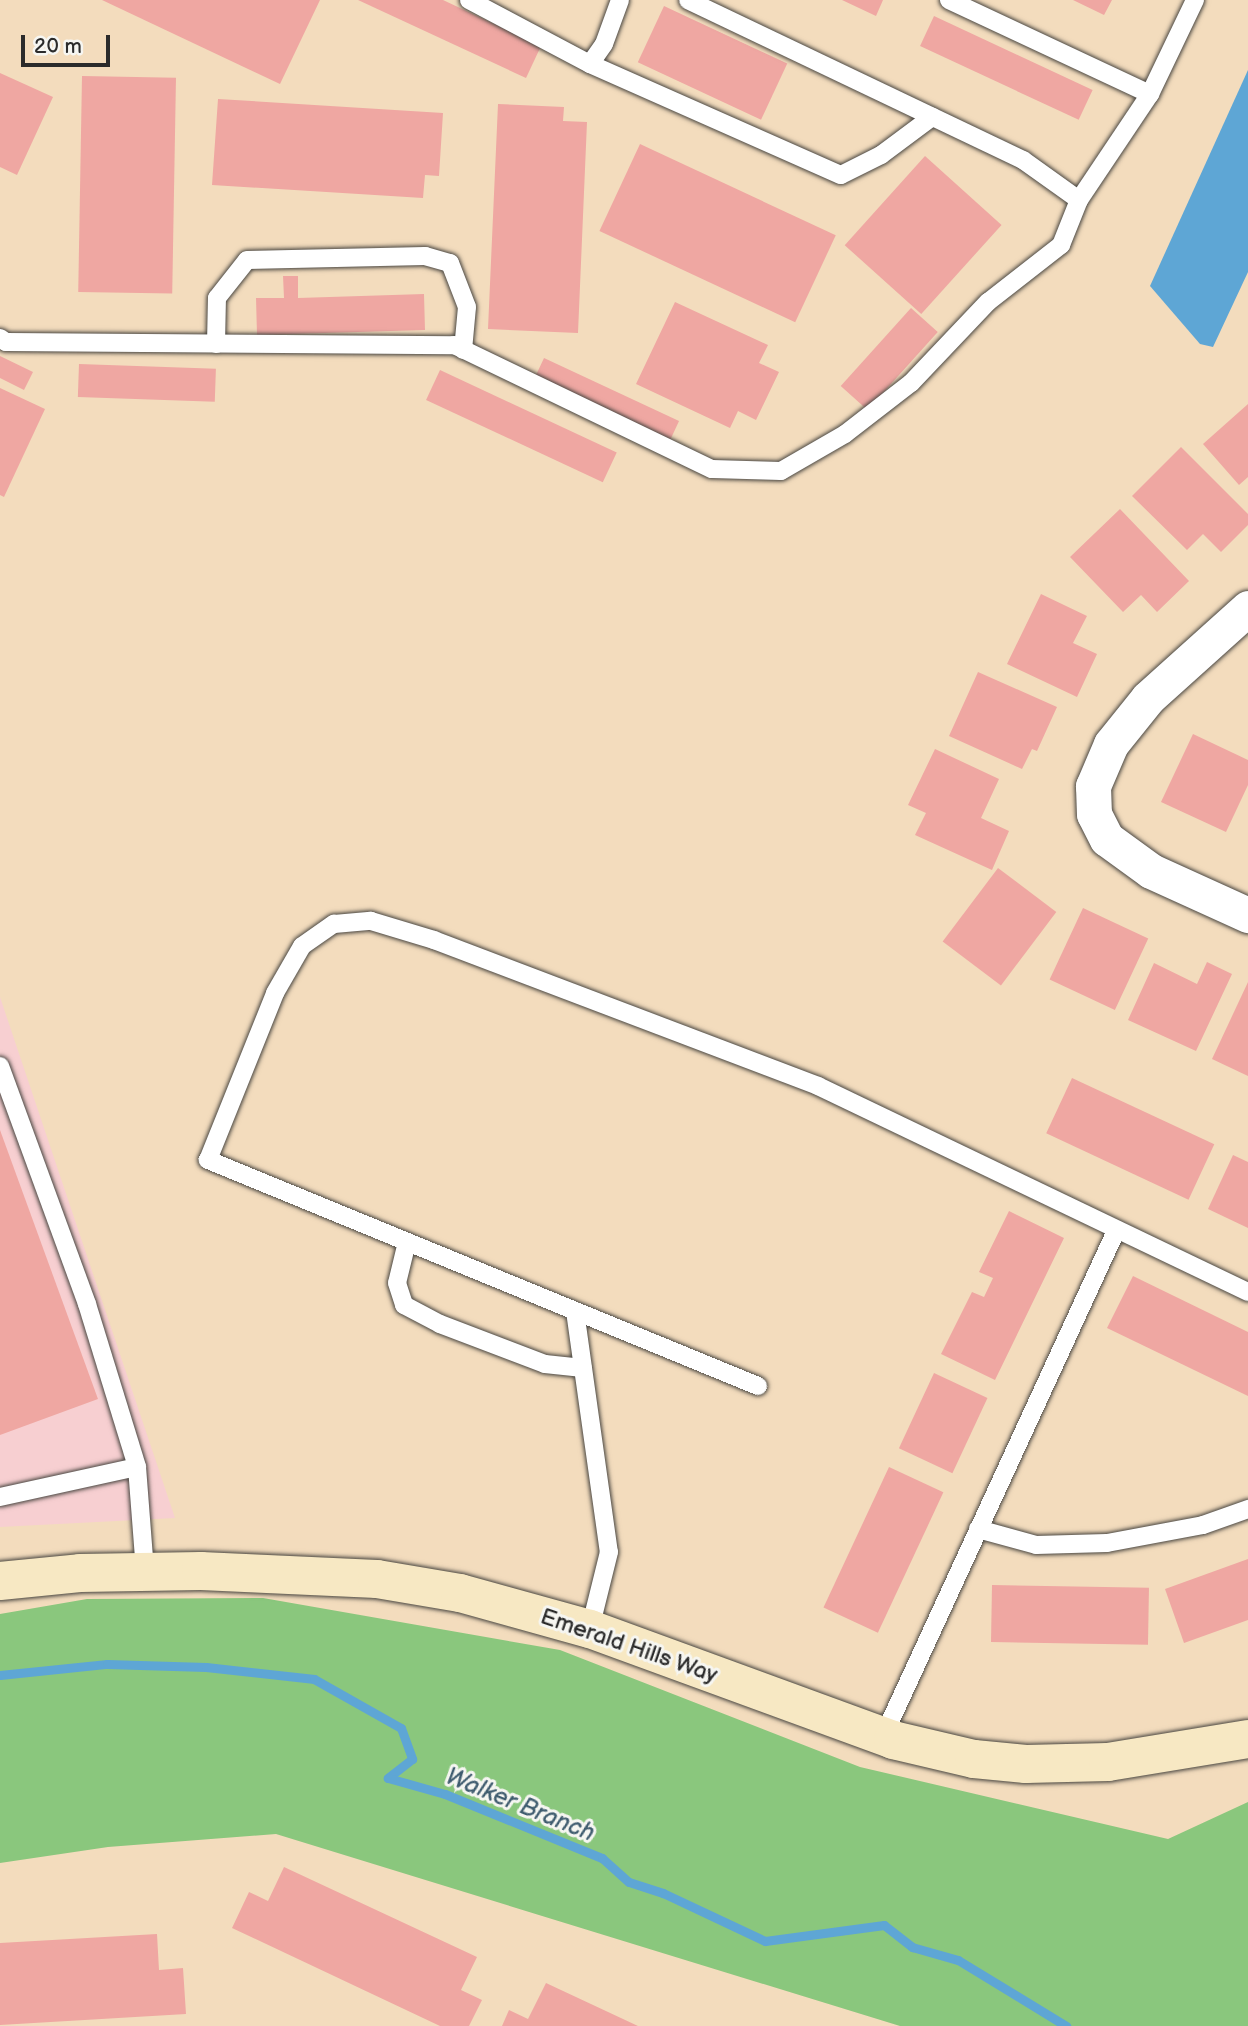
<!DOCTYPE html>
<style>
body{margin:0}
#map{position:relative;width:1248px;height:2026px;overflow:hidden;background:#f3dcbd;font-family:"Balsamiq Sans",sans-serif}
div>[style]{position:absolute}
[style*='--x']{left:calc(var(--x)*1px);top:calc(var(--y)*1px);width:calc(var(--w)*1px);rotate:calc(var(--a)*1deg)}
.built>*{inset:0;background:#f7cfd1}
.green>*{inset:0;background:#8ac77d}
.water>*{inset:0;background:#5ea6d5}
.stream>*{height:9px;margin:-4.5px;padding:0 4.5px;transform-origin:4.5px;border-radius:4.5px;background:#5ea6d5}
.building>*{inset:0;background:#efa7a2;transform-origin:0 0}
.roads{filter:drop-shadow(0 0 2px #494641) drop-shadow(0 0 2px #494641)}
.lane>*{height:18px;margin:-9px;padding:0 9px;transform-origin:9px;border-radius:9px;background:#fff}
.street>*{height:35px;margin:-17.5px;padding:0 17.5px;transform-origin:17.5px;border-radius:17.5px;background:#fff}
.secondary>*{height:38px;margin:-19px;padding:0 19px;transform-origin:19px;border-radius:19px;background:#f7e8c3}
span{translate:-50% -50%;white-space:nowrap;text-align:center;line-height:1.15;-webkit-text-stroke:6px #f6f6f2;paint-order:stroke}
.street-label{font-size:23px;color:#2b2b2b}
.water-label{font-size:24px;color:#3f5c6f;font-style:italic}
.scale{position:absolute;left:21px;top:35px;width:89px;height:32px;box-sizing:border-box;border:4px solid #2b2b2b;border-top:0;padding-left:9px;font-size:21px;line-height:24px;white-space:nowrap;color:#2b2b2b;-webkit-text-stroke:5px #f6f6f2;paint-order:stroke}
</style>
<div id="map">
<div class="built">
<div style="clip-path:polygon(0 997px,175px 1518px,0 1527px)"></div>
</div>
<div class="green">
<div style="clip-path:polygon(263px 1598px,560px 1650px,860px 1767px,1168px 1839px,1248px 1802px,1248px 2026px,900px 2026px,276px 1834px,108px 1847px,0 1863px,0 1614px,87px 1599px)"></div>
</div>
<div class="water">
<div style="clip-path:polygon(1248px 70px,1248px 272px,1213px 347px,1200px 344px,1150px 286px)"></div>
</div>
<div class="stream">
<div style="--x:0;--y:1675;--w:108;--a:-5.9"></div>
<div style="--x:107;--y:1664;--w:99;--a:1.7"></div>
<div style="--x:206;--y:1667;--w:109;--a:6.3"></div>
<div style="--x:314;--y:1679;--w:100;--a:29.4"></div>
<div style="--x:401;--y:1728;--w:33;--a:70"></div>
<div style="--x:412;--y:1759;--w:31;--a:142"></div>
<div style="--x:388;--y:1778;--w:59;--a:15.7"></div>
<div style="--x:445;--y:1794;--w:170;--a:22.2"></div>
<div style="--x:602;--y:1858;--w:36;--a:42"></div>
<div style="--x:629;--y:1882;--w:36;--a:18"></div>
<div style="--x:663;--y:1893;--w:113;--a:25.2"></div>
<div style="--x:765;--y:1941;--w:120;--a:-7.7"></div>
<div style="--x:884;--y:1925;--w:36;--a:38"></div>
<div style="--x:912;--y:1947;--w:48;--a:15.8"></div>
<div style="--x:958;--y:1960;--w:127;--a:31.4"></div>
</div>
<div class="building">
<div style="clip-path:polygon(102px 0,320px 0,280px 84px)"></div>
<div style="clip-path:polygon(358px 0,443px 0,541px 46px,526px 78px)"></div>
<div style="clip-path:polygon(842px 0,883px 0,876px 16px)"></div>
<div style="clip-path:polygon(1073px 0,1112px 0,1104px 15px)"></div>
<div style="left:664px;top:6px;width:136px;height:62px;rotate:25deg"></div>
<div style="left:934px;top:16px;width:175px;height:33px;rotate:25deg"></div>
<div style="clip-path:polygon(0 73px,53px 97px,17px 175px,0 167px)"></div>
<div style="left:82px;top:76px;width:94px;height:216px;rotate:1deg"></div>
<div style="clip-path:polygon(218px 99px,443px 113px,439px 176px,425px 175px,423px 198px,212px 185px)"></div>
<div style="clip-path:polygon(498px 104px,564px 107px,563px 121px,587px 122px,578px 333px,488px 329px)"></div>
<div style="left:640px;top:144px;width:216px;height:96px;rotate:25deg"></div>
<div style="left:925px;top:156px;width:103px;height:120px;rotate:42deg"></div>
<div style="clip-path:polygon(283px 276px,298px 276px,298px 298px,424px 294px,425px 330px,257px 335px,256px 298px,284px 298px)"></div>
<div style="clip-path:polygon(675px 302px,768px 345px,759px 363px,779px 372px,756px 420px,738px 411px,730px 428px,636px 384px)"></div>
<div style="left:911px;top:308px;width:36px;height:105px;rotate:42deg"></div>
<div style="clip-path:polygon(0 356px,33px 372px,24px 390px,0 378px)"></div>
<div style="left:544px;top:358px;width:149px;height:24px;rotate:25deg"></div>
<div style="left:79px;top:364px;width:137px;height:33px;rotate:2deg"></div>
<div style="left:440px;top:370px;width:195px;height:33px;rotate:25deg"></div>
<div style="clip-path:polygon(0 388px,45px 409px,4px 497px,0 495px)"></div>
<div style="clip-path:polygon(1248px 404px,1248px 477px,1239px 485px,1203px 444px)"></div>
<div style="clip-path:polygon(1181px 447px,1248px 514px,1248px 525px,1221px 552px,1203px 534px,1187px 550px,1132px 496px)"></div>
<div style="clip-path:polygon(1120px 509px,1189px 581px,1157px 612px,1141px 595px,1123px 612px,1070px 557px)"></div>
<div style="clip-path:polygon(1041px 594px,1087px 616px,1073px 643px,1097px 654px,1077px 697px,1007px 664px)"></div>
<div style="clip-path:polygon(978px 672px,1057px 707px,1037px 751px,1032px 749px,1022px 769px,949px 736px)"></div>
<div style="clip-path:polygon(1193px 734px,1248px 760px,1248px 785px,1226px 832px,1161px 802px)"></div>
<div style="clip-path:polygon(935px 749px,999px 779px,981px 818px,1009px 831px,992px 870px,915px 835px,926px 813px,908px 805px)"></div>
<div style="left:998px;top:868px;width:73px;height:92px;rotate:37deg"></div>
<div style="left:1083px;top:908px;width:72px;height:79px;rotate:25deg"></div>
<div style="clip-path:polygon(1207px 962px,1232px 974px,1196px 1051px,1128px 1020px,1154px 963px,1197px 984px)"></div>
<div style="clip-path:polygon(1248px 982px,1248px 1076px,1212px 1059px)"></div>
<div style="left:1072px;top:1078px;width:157px;height:61px;rotate:25deg"></div>
<div style="clip-path:polygon(0 1130px,98px 1399px,0 1435px)"></div>
<div style="clip-path:polygon(1233px 1155px,1248px 1162px,1248px 1228px,1208px 1209px)"></div>
<div style="clip-path:polygon(1009px 1211px,1064px 1238px,995px 1380px,941px 1354px,972px 1292px,984px 1297px,993px 1278px,979px 1272px)"></div>
<div style="clip-path:polygon(1133px 1276px,1248px 1332px,1248px 1396px,1107px 1328px)"></div>
<div style="left:934px;top:1373px;width:59px;height:83px;rotate:25deg"></div>
<div style="left:889px;top:1467px;width:60px;height:155px;rotate:25deg"></div>
<div style="clip-path:polygon(1248px 1559px,1248px 1620px,1184px 1643px,1165px 1589px)"></div>
<div style="left:992px;top:1585px;width:157px;height:57px;rotate:1deg"></div>
<div style="clip-path:polygon(284px 1867px,477px 1957px,461px 1990px,482px 2000px,469px 2026px,440px 2026px,232px 1928px,249px 1892px,268px 1901px)"></div>
<div style="clip-path:polygon(157px 1934px,159px 1970px,183px 1968px,186px 2014px,0 2025px,0 1943px)"></div>
<div style="clip-path:polygon(546px 1983px,638px 2026px,502px 2026px,509px 2010px,528px 2019px)"></div>
</div>
<div class="roads">
<div class="lane">
<div style="--x:469;--y:0;--w:137;--a:27.9"></div>
<div style="--x:590;--y:64;--w:24;--a:-55"></div>
<div style="--x:604;--y:44;--w:47;--a:-70"></div>
<div style="--x:949;--y:0;--w:222;--a:25.1"></div>
<div style="--x:1150;--y:94;--w:104;--a:-64.4"></div>
<div style="--x:590;--y:64;--w:274;--a:23.9"></div>
<div style="--x:841;--y:175;--w:45;--a:-26.6"></div>
<div style="--x:881;--y:155;--w:64;--a:-36.7"></div>
<div style="--x:1079;--y:200;--w:128;--a:-56.2"></div>
<div style="--x:0;--y:338;--w:7;--a:34"></div>
<div style="--x:6;--y:342;--w:448;--a:0.4"></div>
<div style="--x:454;--y:345;--w:286;--a:25.7"></div>
<div style="--x:712;--y:469;--w:69;--a:1.7"></div>
<div style="--x:781;--y:471;--w:74;--a:-30"></div>
<div style="--x:845;--y:434;--w:83;--a:-37.7"></div>
<div style="--x:911;--y:383;--w:112;--a:-46.5"></div>
<div style="--x:988;--y:302;--w:93;--a:-38"></div>
<div style="--x:1061;--y:245;--w:48;--a:-68.2"></div>
<div style="--x:1079;--y:200;--w:69;--a:-144.5"></div>
<div style="--x:1023;--y:160;--w:371;--a:-154.5"></div>
<div style="--x:216;--y:344;--w:46;--a:-88.8"></div>
<div style="--x:217;--y:298;--w:48;--a:-51.7"></div>
<div style="--x:247;--y:260;--w:178;--a:-1.3"></div>
<div style="--x:425;--y:256;--w:26;--a:16"></div>
<div style="--x:450;--y:263;--w:47;--a:68.9"></div>
<div style="--x:467;--y:307;--w:43;--a:95.3"></div>
<div style="--x:0;--y:1066;--w:253;--a:69.9"></div>
<div style="--x:87;--y:1304;--w:170;--a:72.9"></div>
<div style="--x:407;--y:1242;--w:42;--a:103.7"></div>
<div style="--x:397;--y:1283;--w:23;--a:72"></div>
<div style="--x:404;--y:1305;--w:41;--a:27.8"></div>
<div style="--x:440;--y:1324;--w:112;--a:20.9"></div>
<div style="--x:545;--y:1364;--w:38;--a:6"></div>
<div style="--x:575;--y:1311;--w:243;--a:82"></div>
<div style="--x:609;--y:1552;--w:79;--a:103.9"></div>
<div style="--x:758;--y:1386;--w:595;--a:-157.66"></div>
<div style="--x:208;--y:1160;--w:180;--a:-68.1"></div>
<div style="--x:275;--y:993;--w:54;--a:-60.1"></div>
<div style="--x:302;--y:946;--w:39;--a:-35"></div>
<div style="--x:334;--y:924;--w:37;--a:-5"></div>
<div style="--x:371;--y:921;--w:66;--a:16.8"></div>
<div style="--x:434;--y:940;--w:411;--a:20.8"></div>
<div style="--x:818;--y:1086;--w:477;--a:25.6"></div>
<div style="--x:0;--y:1497;--w:140;--a:-12.4"></div>
<div style="--x:137;--y:1467;--w:105;--a:85.6"></div>
<div style="--x:978;--y:1529;--w:60;--a:15.4"></div>
<div style="--x:1036;--y:1545;--w:71;--a:-1.6"></div>
<div style="--x:1107;--y:1543;--w:98;--a:-10.6"></div>
<div style="--x:1203;--y:1525;--w:48;--a:-19.6"></div>
<div style="--x:883;--y:1737;--w:557;--a:-65.28"></div>
</div>
<div class="street">
<div style="--x:1248;--y:608;--w:135;--a:138"></div>
<div style="--x:1148;--y:698;--w:59;--a:128.8"></div>
<div style="--x:1111;--y:744;--w:46;--a:113.2"></div>
<div style="--x:1093;--y:786;--w:28;--a:88"></div>
<div style="--x:1094;--y:814;--w:28;--a:63"></div>
<div style="--x:1107;--y:839;--w:54;--a:36"></div>
<div style="--x:1151;--y:871;--w:107;--a:24.4"></div>
</div>
<div class="secondary">
<div style="--x:0;--y:1581;--w:80;--a:-5.7"></div>
<div style="--x:80;--y:1573;--w:121;--a:-0.9"></div>
<div style="--x:201;--y:1571;--w:176;--a:2.6"></div>
<div style="--x:377;--y:1579;--w:84;--a:9.6"></div>
<div style="--x:460;--y:1593;--w:135;--a:15.5"></div>
<div style="--x:590;--y:1629;--w:323;--a:20.1"></div>
<div style="--x:893;--y:1740;--w:83;--a:13.2"></div>
<div style="--x:974;--y:1759;--w:52;--a:5.5"></div>
<div style="--x:1026;--y:1764;--w:82;--a:-1.4"></div>
<div style="--x:1108;--y:1762;--w:142;--a:-9.3"></div>
</div>
</div>
<div class="street-label">
<span style="left:629px;top:1646px;rotate:19deg">Emerald Hills Way</span>
</div>
<div class="water-label">
<span style="left:520px;top:1805px;rotate:22deg">Walker Branch</span>
</div>
<div class="scale">20 m</div>
</div>
